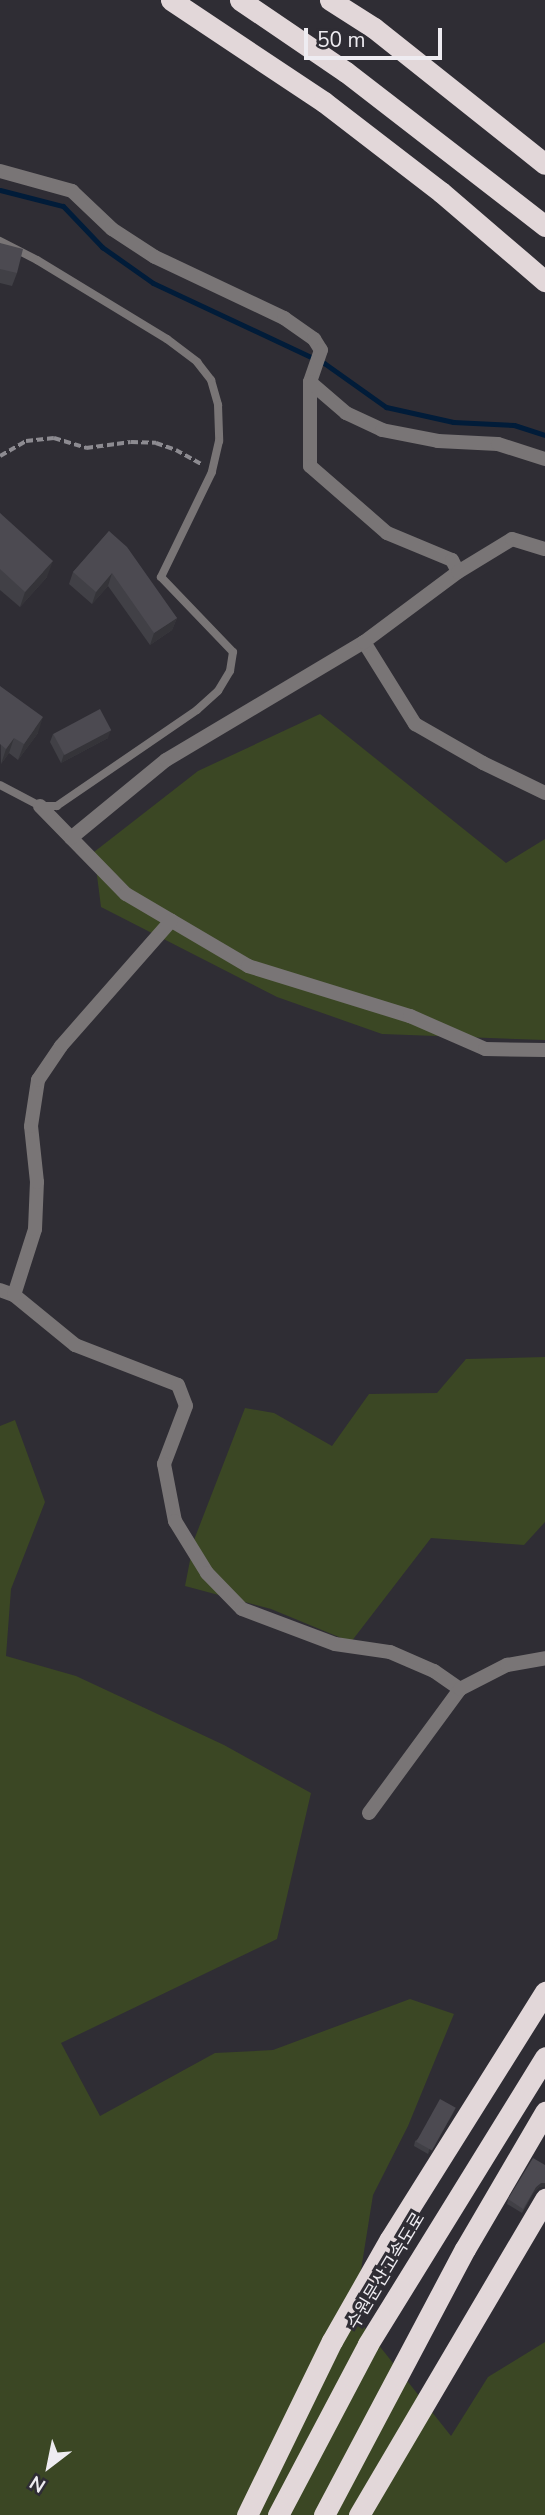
<!DOCTYPE html>
<meta charset="utf-8">
<style>
body{margin:0}
#map{position:relative;width:545px;height:2515px;overflow:hidden;background:#2f2d34;font-family:"Nunito Sans","Noto Sans KR",sans-serif}
div>[style]{position:absolute}
[style*='--x']{left:calc(var(--x)*1px);top:calc(var(--y)*1px);width:calc(var(--w)*1px);rotate:calc(var(--a)*1deg)}
.green>*{inset:0;background:#3b4724}
.stream>*{height:5px;margin:-2.5px;padding:0 2.5px;transform-origin:2.5px;border-radius:2.5px;background:#011c39}
.path>*{height:3.5px;margin-top:-1.75px;transform-origin:0;background:repeating-linear-gradient(90deg,#8d8b91 0 7px,transparent 0 10.5px)}
.lane>*{height:8px;margin:-4px;padding:0 4px;transform-origin:4px;border-radius:4px;background:#797576}
.street>*{height:14px;margin:-7px;padding:0 7px;transform-origin:7px;border-radius:7px;background:#797576}
.highway>*{height:21px;margin:-10.5px;padding:0 10.5px;transform-origin:10.5px;border-radius:10.5px;background:#e2d7d9}
.wall>*{inset:0;background:#414046}
.shaded-wall>*{inset:0;background:#353439}
.building>*{inset:0;background:#4c4a51;transform-origin:0 0}
span{translate:-50% -50%;white-space:nowrap;text-align:center;line-height:1.15;-webkit-text-stroke:6px #2f2d34;paint-order:stroke}
.street-label{font-size:18px;color:#eeecf1}
.north{position:absolute;left:14px;top:2431px;width:70px;height:70px;-webkit-text-stroke:5px #2f2d34;paint-order:stroke;rotate:212deg;font-size:19px;font-weight:700;line-height:28px;text-align:center;color:#eeecf1}
.north::after{content:'';display:block;margin:auto;width:24px;height:32px;background:#eeecf1;clip-path:polygon(50% 0,100% 100%,50% 72%,0 100%)}
.scale{position:absolute;left:304px;top:28px;width:138px;height:32px;box-sizing:border-box;border:4px solid #eeecf1;border-top:0;padding-left:9px;font-size:21px;line-height:24px;white-space:nowrap;color:#eeecf1;-webkit-text-stroke:5px #2f2d34;paint-order:stroke}
</style>
<div id="map">
<div class="green">
<div style="clip-path:polygon(320px 714px,506px 863px,545px 839px,545px 1040px,382px 1034px,277px 997px,101px 907px,94px 852px,198px 771px)"></div>
<div style="clip-path:polygon(545px 1357px,545px 1522px,524px 1545px,431px 1538px,351px 1642px,271px 1609px,185px 1586px,194px 1540px,245px 1408px,274px 1413px,332px 1446px,369px 1394px,437px 1393px,466px 1359px)"></div>
<div style="clip-path:polygon(15px 1420px,45px 1502px,11px 1589px,6px 1656px,76px 1676px,224px 1745px,311px 1793px,277px 1939px,61px 2043px,100px 2116px,215px 2053px,273px 2050px,410px 1999px,454px 2014px,408px 2126px,373px 2195px,354px 2314px,451px 2436px,488px 2377px,545px 2342px,545px 2515px,0 2515px,0 1426px)"></div>
</div>
<div class="stream">
<div style="--x:0;--y:190;--w:65;--a:14.3"></div>
<div style="--x:63;--y:206;--w:57;--a:46.4"></div>
<div style="--x:102;--y:247;--w:62;--a:35.2"></div>
<div style="--x:153;--y:283;--w:189;--a:25.1"></div>
<div style="--x:324;--y:363;--w:76;--a:35.4"></div>
<div style="--x:386;--y:407;--w:69;--a:12.6"></div>
<div style="--x:453;--y:422;--w:61;--a:2.8"></div>
<div style="--x:514;--y:425;--w:33;--a:18"></div>
</div>
<div class="path">
<div style="--x:0;--y:456;--w:30;--a:-30"></div>
<div style="--x:26;--y:441;--w:28;--a:-6"></div>
<div style="--x:54;--y:438;--w:34;--a:17"></div>
<div style="--x:86;--y:448;--w:45;--a:-7.6"></div>
<div style="--x:131;--y:442;--w:25;--a:2"></div>
<div style="--x:156;--y:443;--w:21;--a:19"></div>
<div style="--x:176;--y:450;--w:31;--a:29"></div>
</div>
<div class="lane">
<div style="--x:0;--y:241;--w:42;--a:27.2"></div>
<div style="--x:37;--y:260;--w:152;--a:31.3"></div>
<div style="--x:167;--y:339;--w:38;--a:37"></div>
<div style="--x:197;--y:362;--w:23;--a:52"></div>
<div style="--x:211;--y:380;--w:26;--a:74"></div>
<div style="--x:218;--y:405;--w:36;--a:88"></div>
<div style="--x:219;--y:441;--w:32;--a:103"></div>
<div style="--x:212;--y:472;--w:117;--a:115.9"></div>
<div style="--x:161;--y:577;--w:104;--a:46.2"></div>
<div style="--x:233;--y:652;--w:19;--a:99"></div>
<div style="--x:230;--y:671;--w:23;--a:121"></div>
<div style="--x:218;--y:691;--w:28;--a:138"></div>
<div style="--x:197;--y:710;--w:170;--a:145.6"></div>
<div style="--x:57;--y:806;--w:17;--a:180"></div>
<div style="--x:40;--y:806;--w:45;--a:-152.3"></div>
</div>
<div class="street">
<div style="--x:0;--y:171;--w:75;--a:15.5"></div>
<div style="--x:72;--y:191;--w:55;--a:43.5"></div>
<div style="--x:112;--y:229;--w:51;--a:33.1"></div>
<div style="--x:155;--y:257;--w:143;--a:25.3"></div>
<div style="--x:284;--y:318;--w:37;--a:35"></div>
<div style="--x:314;--y:339;--w:13;--a:58"></div>
<div style="--x:321;--y:350;--w:34;--a:109"></div>
<div style="--x:310;--y:382;--w:84;--a:90"></div>
<div style="--x:310;--y:466;--w:102;--a:41"></div>
<div style="--x:387;--y:533;--w:70;--a:22.6"></div>
<div style="--x:452;--y:560;--w:13;--a:63"></div>
<div style="--x:310;--y:382;--w:48;--a:40.7"></div>
<div style="--x:346;--y:413;--w:40;--a:25"></div>
<div style="--x:382;--y:430;--w:57;--a:11.1"></div>
<div style="--x:438;--y:441;--w:60;--a:2.9"></div>
<div style="--x:498;--y:444;--w:49;--a:17.7"></div>
<div style="--x:364;--y:642;--w:97;--a:58.1"></div>
<div style="--x:415;--y:724;--w:78;--a:29.8"></div>
<div style="--x:483;--y:763;--w:69;--a:25.8"></div>
<div style="--x:40;--y:806;--w:123;--a:45.7"></div>
<div style="--x:126;--y:894;--w:142;--a:30.5"></div>
<div style="--x:248;--y:966;--w:170;--a:17.2"></div>
<div style="--x:410;--y:1016;--w:82;--a:23.7"></div>
<div style="--x:485;--y:1049;--w:60;--a:1"></div>
<div style="--x:71;--y:838;--w:123;--a:-39.4"></div>
<div style="--x:166;--y:760;--w:230;--a:-30.8"></div>
<div style="--x:364;--y:642;--w:117;--a:-36.7"></div>
<div style="--x:458;--y:572;--w:63;--a:-31.4"></div>
<div style="--x:512;--y:539;--w:34;--a:17"></div>
<div style="--x:0;--y:1290;--w:15;--a:20"></div>
<div style="--x:14;--y:1295;--w:79;--a:39.3"></div>
<div style="--x:75;--y:1345;--w:110;--a:21.2"></div>
<div style="--x:178;--y:1385;--w:22;--a:69"></div>
<div style="--x:186;--y:1406;--w:62;--a:110.8"></div>
<div style="--x:164;--y:1464;--w:58;--a:79.1"></div>
<div style="--x:175;--y:1521;--w:61;--a:58.4"></div>
<div style="--x:207;--y:1573;--w:50;--a:45.8"></div>
<div style="--x:242;--y:1609;--w:99;--a:20.6"></div>
<div style="--x:335;--y:1644;--w:56;--a:8.3"></div>
<div style="--x:390;--y:1652;--w:48;--a:23.4"></div>
<div style="--x:434;--y:1671;--w:32;--a:35"></div>
<div style="--x:14;--y:1295;--w:69;--a:-72.3"></div>
<div style="--x:35;--y:1229;--w:47;--a:-87.6"></div>
<div style="--x:37;--y:1182;--w:56;--a:-96.1"></div>
<div style="--x:31;--y:1126;--w:47;--a:-81.3"></div>
<div style="--x:38;--y:1080;--w:41;--a:-55.9"></div>
<div style="--x:61;--y:1046;--w:167;--a:-48.7"></div>
<div style="--x:369;--y:1813;--w:154;--a:-53.7"></div>
<div style="--x:460;--y:1689;--w:53;--a:-27.1"></div>
<div style="--x:507;--y:1665;--w:39;--a:-10"></div>
</div>
<div class="highway">
<div style="--x:171;--y:0;--w:184;--a:33.7"></div>
<div style="--x:324;--y:102;--w:148;--a:37.6"></div>
<div style="--x:441;--y:192;--w:137;--a:40.6"></div>
<div style="--x:240;--y:0;--w:128;--a:34.2"></div>
<div style="--x:346;--y:72;--w:252;--a:37.7"></div>
<div style="--x:330;--y:0;--w:52;--a:32.5"></div>
<div style="--x:374;--y:28;--w:218;--a:38.5"></div>
<div style="--x:247;--y:2515;--w:194;--a:-64"></div>
<div style="--x:332;--y:2341;--w:117;--a:-60.4"></div>
<div style="--x:390;--y:2239;--w:292;--a:-57.9"></div>
<div style="--x:278;--y:2515;--w:193;--a:-62.2"></div>
<div style="--x:368;--y:2344;--w:337;--a:-58.3"></div>
<div style="--x:324;--y:2515;--w:301;--a:-62.1"></div>
<div style="--x:465;--y:2249;--w:159;--a:-59.7"></div>
<div style="--x:359;--y:2515;--w:367;--a:-59.5"></div>
</div>
<div class="wall">
<div style="clip-path:polygon(0 243px,17px 273px,12px 286px,0 283px)"></div>
<div style="clip-path:polygon(0 513px,47px 577px,20px 607px,0 590px)"></div>
<div style="clip-path:polygon(109px 531px,177px 618px,172px 630px,150px 645px,108px 586px,92px 604px,69px 584px,73px 572px)"></div>
<div style="clip-path:polygon(0 686px,38px 733px,18px 760px,9px 753px,1px 764px)"></div>
<div style="clip-path:polygon(53px 734px,108px 738px,61px 763px,50px 742px)"></div>
<div style="clip-path:polygon(454px 2112px,428px 2154px,414px 2146px,415px 2141px)"></div>
<div style="clip-path:polygon(545px 2165px,545px 2187px,539px 2187px,534px 2192px,522px 2213px,507px 2204px,508px 2199px)"></div>
</div>
<div class="shaded-wall">
<div style="clip-path:polygon(53px 561px,47px 577px,20px 607px,25px 592px)"></div>
<div style="clip-path:polygon(112px 573px,108px 586px,92px 604px,96px 592px)"></div>
<div style="clip-path:polygon(177px 618px,172px 630px,150px 645px,154px 633px)"></div>
<div style="clip-path:polygon(43px 717px,38px 733px,18px 760px,24px 744px)"></div>
<div style="clip-path:polygon(111px 730px,108px 738px,61px 763px,64px 754px)"></div>
<div style="clip-path:polygon(14px 738px,9px 753px,1px 764px,6px 749px)"></div>
<div style="clip-path:polygon(456px 2108px,454px 2112px,428px 2154px,429px 2150px)"></div>
<div style="clip-path:polygon(541px 2183px,545px 2183px,545px 2187px,539px 2187px,534px 2192px,522px 2213px,536px 2187px)"></div>
</div>
<div class="building">
<div style="clip-path:polygon(0 243px,23px 249px,17px 273px,0 269px)"></div>
<div style="clip-path:polygon(0 513px,53px 561px,25px 592px,0 569px)"></div>
<div style="clip-path:polygon(109px 531px,127px 547px,177px 618px,154px 633px,112px 573px,96px 592px,73px 572px)"></div>
<div style="clip-path:polygon(0 686px,43px 717px,24px 744px,14px 738px,6px 749px,0 744px)"></div>
<div style="left:100px;top:709px;width:24px;height:53px;rotate:62deg"></div>
<div style="left:440px;top:2099px;width:18px;height:49px;rotate:29deg"></div>
<div style="clip-path:polygon(533px 2158px,545px 2165px,545px 2183px,541px 2183px,536px 2187px,523px 2209px,508px 2199px)"></div>
</div>
<div class="street-label">
<span style="left:386px;top:2271px;rotate:-59deg">수원문산고속도로</span>
</div>
<div class="north">N</div>
<div class="scale">50 m</div>
</div>
